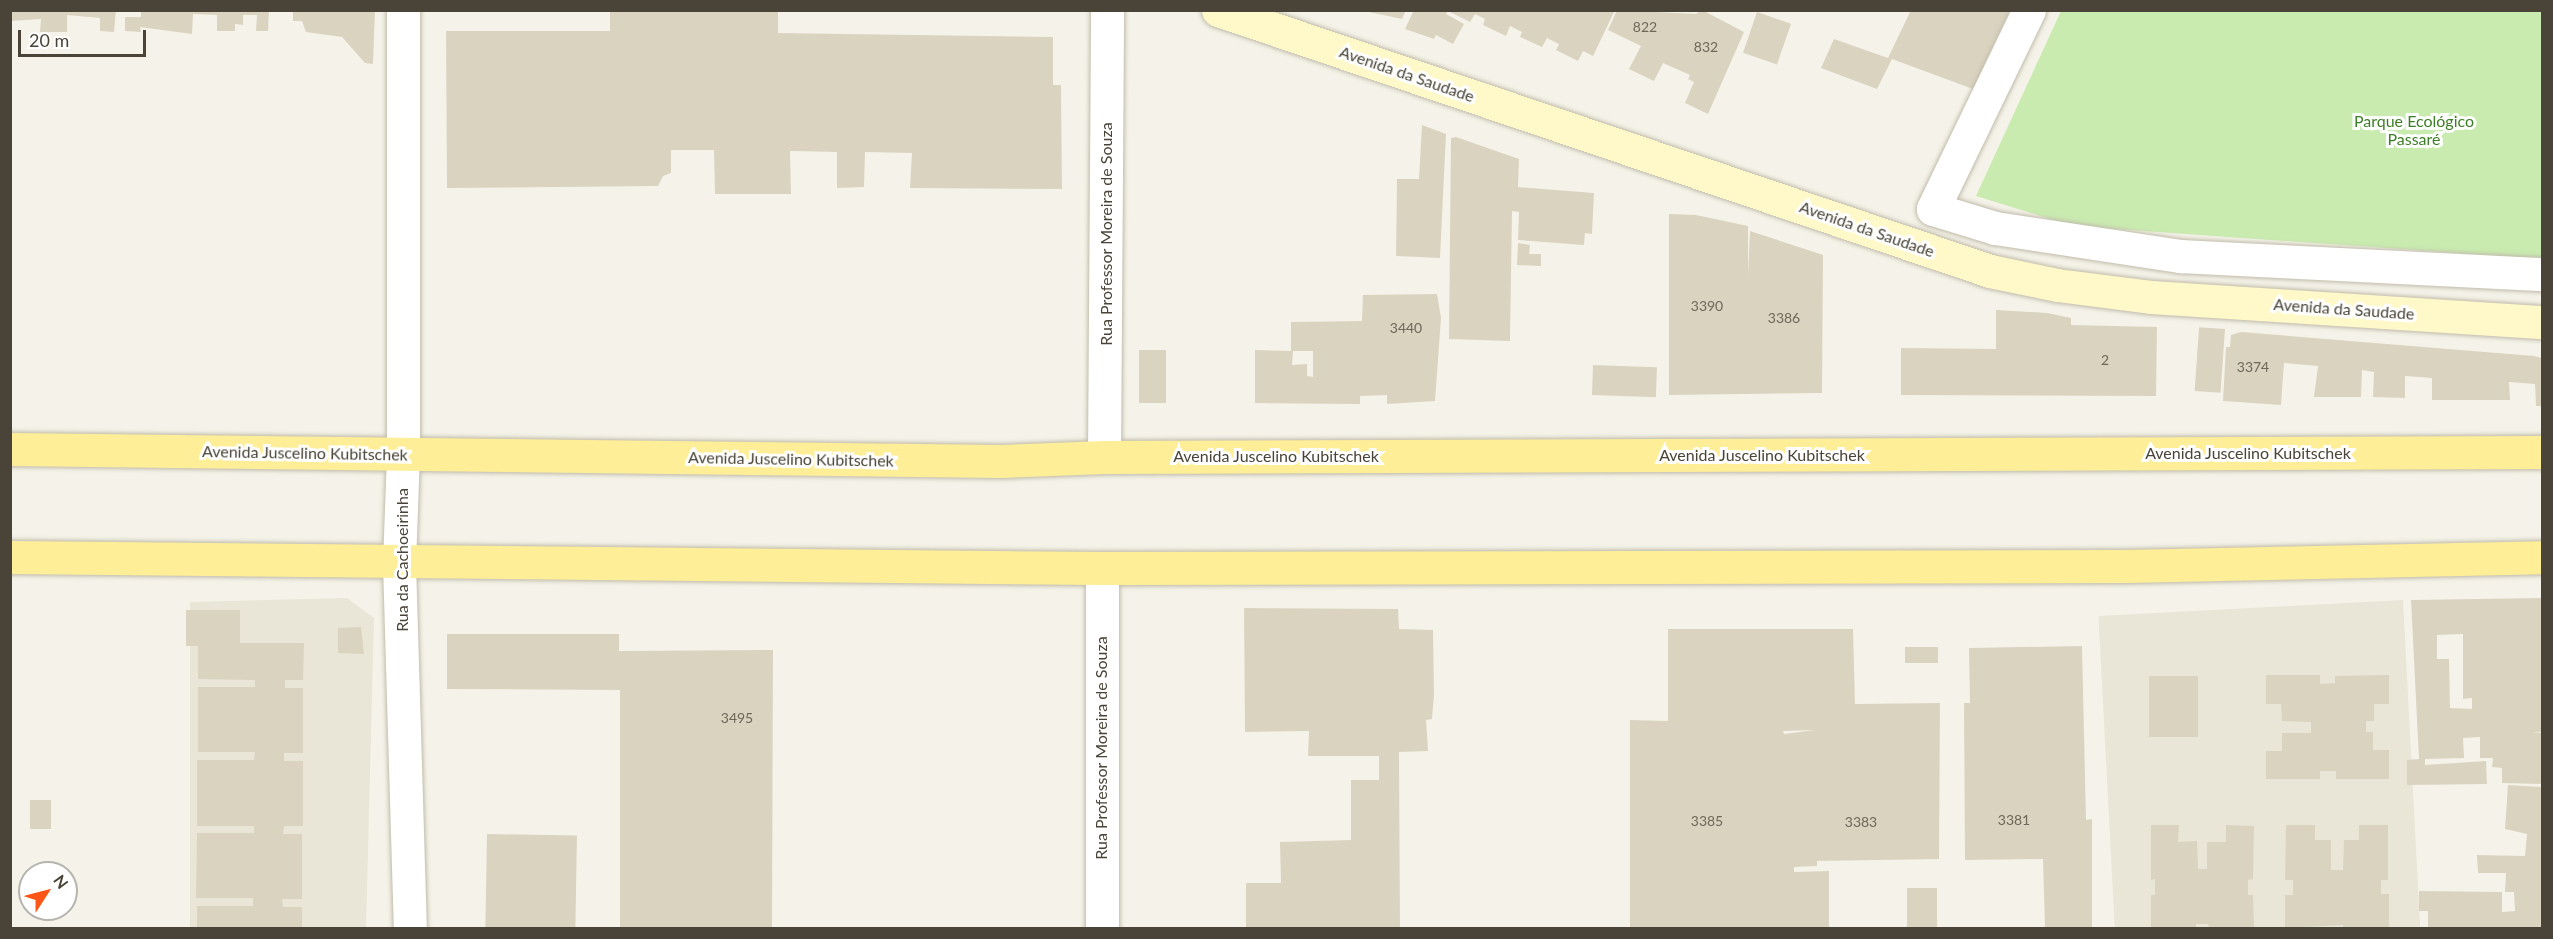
<!DOCTYPE html>
<meta charset="utf-8">
<style>
body{margin:0}
#map{position:relative;width:2553px;height:939px;overflow:hidden;background:#f5f3e9;font-family:Lato,sans-serif}
div>[style]{position:absolute}
[style*='--x']{left:calc(var(--x)*1px);top:calc(var(--y)*1px);width:calc(var(--w)*1px);rotate:calc(var(--a)*1deg)}
.residential>*{inset:0;background:#e9e6d7;transform-origin:0 0}
.green>*{inset:0;background:#c9ebb0}
.building>*{inset:0;background:#dad3c0;transform-origin:0 0}
.roads{filter:drop-shadow(0 0 2px #c1bcab) drop-shadow(0 0 2px #c1bcab)}
.street>*{height:33px;margin:-16.5px;padding:0 16.5px;transform-origin:16.5px;border-radius:16.5px;background:#fff}
.secondary>*{height:33px;margin:-16.5px;padding:0 16.5px;transform-origin:16.5px;border-radius:16.5px;background:#fff8c9}
.primary>*{height:33px;margin:-16.5px;padding:0 16.5px;transform-origin:16.5px;border-radius:16.5px;background:#ffee98}
span{translate:-50% -50%;white-space:nowrap;text-align:center;line-height:1.15;-webkit-text-stroke:6px #fff;paint-order:stroke}
.number-label{font-size:14px;color:#6d6859}
.number-label span{-webkit-text-stroke-width:0}
.street-label{font-size:16px;color:#494437}
.park-label{font-size:16px;color:#3d7f26}
.frame{position:absolute;inset:0;border:12px solid #494437;pointer-events:none}
.north{position:absolute;left:18px;top:861px;width:60px;height:60px;box-sizing:border-box;background:#fff;border:2px solid #b6b4af;border-radius:50%;rotate:54deg;font-size:16px;font-weight:700;line-height:24px;text-align:center;color:#494437}
.north::after{content:'';display:block;margin:auto;width:21px;height:27px;background:#ff5516;clip-path:polygon(50% 0,100% 100%,50% 72%,0 100%)}
.scale{position:absolute;left:18px;top:30px;width:128px;height:27px;box-sizing:border-box;border:3px solid #494437;border-top:0;padding-left:8px;font-size:18px;line-height:21px;white-space:nowrap;color:#494437;-webkit-text-stroke:4px #fff;paint-order:stroke}
</style>
<div id="map">
<div class="residential">
<div style="clip-path:polygon(347px 598px,374px 618px,366px 928px,190px 928px,190px 602px)"></div>
<div style="left:2403px;top:600px;width:328px;height:305px;rotate:87deg"></div>
</div>
<div class="green">
<div style="clip-path:polygon(2061px 11px,2542px 11px,2542px 259px,2073px 226px,1976px 196px)"></div>
</div>
<div class="building">
<div style="clip-path:polygon(10px 10px,116px 10px,114px 32px,100px 31px,100px 18px,67px 15px,67px 32px,40px 32px,41px 19px,10px 21px)"></div>
<div style="clip-path:polygon(141px 10px,269px 10px,268px 31px,256px 31px,257px 15px,243px 15px,243px 25px,235px 24px,235px 31px,217px 31px,217px 15px,193px 14px,192px 34px,140px 27px,141px 32px,125px 31px,125px 17px,141px 17px)"></div>
<div style="clip-path:polygon(293px 10px,375px 10px,373px 64px,365px 63px,342px 37px,306px 32px,302px 21px,293px 21px)"></div>
<div style="clip-path:polygon(610px 10px,778px 10px,778px 33px,1053px 37px,1053px 85px,1061px 85px,1062px 189px,910px 188px,912px 153px,865px 152px,864px 187px,837px 188px,837px 152px,790px 151px,791px 194px,715px 194px,714px 150px,671px 150px,671px 173px,663px 176px,658px 186px,447px 188px,446px 31px,610px 31px)"></div>
<div style="clip-path:polygon(1384px 10px,1406px 10px,1402px 19px,1364px 11px)"></div>
<div style="clip-path:polygon(1414px 10px,1615px 10px,1593px 56px,1583px 51px,1578px 61px,1556px 50px,1559px 44px,1547px 38px,1542px 47px,1520px 37px,1522px 32px,1510px 26px,1506px 36px,1483px 25px,1485px 19px,1475px 14px,1470px 22px,1448px 11px,1446px 14px,1464px 24px,1453px 44px,1436px 35px,1434px 39px,1405px 29px)"></div>
<div style="clip-path:polygon(1617px 10px,1696px 14px,1702px 10px,1744px 32px,1708px 114px,1685px 103px,1694px 82px,1688px 79px,1690px 75px,1663px 63px,1654px 81px,1629px 69px,1641px 46px,1608px 30px)"></div>
<div style="clip-path:polygon(1911px 10px,2010px 10px,1973px 89px,1892px 59px,1877px 89px,1821px 68px,1834px 39px,1888px 58px)"></div>
<div style="left:1757px;top:12px;width:36px;height:43px;rotate:19deg"></div>
<div style="clip-path:polygon(1422px 125px,1446px 134px,1440px 258px,1396px 256px,1397px 179px,1419px 179px)"></div>
<div style="clip-path:polygon(1456px 137px,1519px 159px,1518px 187px,1594px 193px,1592px 234px,1585px 233px,1584px 245px,1518px 240px,1519px 212px,1512px 211px,1510px 341px,1449px 339px,1451px 138px)"></div>
<div style="clip-path:polygon(1669px 214px,1696px 215px,1748px 226px,1748px 275px,1750px 231px,1823px 255px,1822px 393px,1669px 395px)"></div>
<div style="clip-path:polygon(1518px 243px,1530px 245px,1529px 254px,1541px 254px,1541px 266px,1517px 265px)"></div>
<div style="clip-path:polygon(evenodd,1437px 294px,1441px 318px,1435px 401px,1387px 404px,1387px 395px,1360px 396px,1360px 404px,1255px 403px,1255px 350px,1291px 351px,1291px 322px,1362px 321px,1363px 295px,1437px 294px,1293px 351px,1313px 351px,1313px 377px,1307px 376px,1307px 364px,1292px 365px,1293px 351px)"></div>
<div style="clip-path:polygon(1996px 310px,2047px 313px,2071px 318px,2071px 325px,2157px 327px,2156px 396px,1901px 395px,1901px 348px,1996px 349px)"></div>
<div style="left:2225px;top:329px;width:64px;height:26px;rotate:94deg"></div>
<div style="clip-path:polygon(2241px 332px,2534px 356px,2542px 358px,2542px 406px,2536px 406px,2535px 384px,2509px 382px,2510px 400px,2432px 400px,2432px 378px,2405px 376px,2405px 398px,2373px 397px,2374px 372px,2362px 370px,2361px 397px,2314px 397px,2318px 366px,2284px 363px,2281px 405px,2223px 401px,2226px 347px,2230px 347px,2231px 335px)"></div>
<div style="left:1139px;top:350px;width:27px;height:53px"></div>
<div style="left:1593px;top:365px;width:64px;height:30px;rotate:2deg"></div>
<div style="clip-path:polygon(evenodd,2542px 598px,2542px 732px,2532px 732px,2542px 733px,2542px 784px,2502px 783px,2502px 768px,2492px 767px,2493px 758px,2480px 758px,2480px 737px,2463px 738px,2464px 758px,2425px 759px,2425px 765px,2486px 761px,2487px 784px,2407px 785px,2407px 760px,2419px 759px,2411px 600px,2542px 598px,2463px 634px,2463px 699px,2472px 698px,2472px 709px,2450px 708px,2449px 659px,2437px 659px,2437px 635px,2463px 634px)"></div>
<div style="clip-path:polygon(1244px 608px,1398px 609px,1399px 629px,1433px 630px,1434px 695px,1432px 719px,1426px 720px,1428px 751px,1399px 752px,1400px 928px,1246px 928px,1246px 883px,1281px 883px,1280px 842px,1351px 840px,1351px 780px,1379px 780px,1379px 756px,1308px 756px,1309px 731px,1245px 732px)"></div>
<div style="clip-path:polygon(186px 610px,240px 610px,240px 643px,304px 643px,303px 680px,285px 680px,285px 688px,303px 688px,303px 753px,284px 753px,284px 761px,303px 761px,303px 826px,284px 826px,283px 834px,302px 834px,302px 899px,282px 899px,283px 907px,302px 907px,302px 928px,197px 928px,197px 906px,253px 906px,253px 898px,196px 898px,197px 833px,254px 833px,254px 826px,197px 826px,197px 760px,254px 760px,255px 752px,198px 752px,198px 687px,255px 687px,255px 680px,198px 679px,198px 646px,186px 646px)"></div>
<div style="clip-path:polygon(361px 627px,364px 654px,338px 653px,338px 628px)"></div>
<div style="clip-path:polygon(evenodd,1668px 629px,1853px 629px,1855px 704px,1940px 703px,1939px 859px,1817px 861px,1817px 866px,1794px 867px,1794px 872px,1829px 871px,1829px 928px,1630px 928px,1630px 720px,1668px 721px,1668px 629px,1815px 730px,1784px 734px,1783px 731px,1815px 730px)"></div>
<div style="clip-path:polygon(447px 634px,619px 634px,619px 651px,773px 650px,772px 928px,620px 928px,620px 690px,447px 689px)"></div>
<div style="clip-path:polygon(2082px 646px,2086px 820px,2092px 819px,2092px 928px,2045px 928px,2043px 859px,1965px 860px,1964px 703px,1970px 703px,1969px 648px)"></div>
<div style="left:1905px;top:647px;width:33px;height:16px"></div>
<div style="clip-path:polygon(2266px 675px,2320px 675px,2320px 684px,2335px 683px,2335px 676px,2389px 675px,2389px 704px,2374px 704px,2374px 721px,2366px 721px,2366px 732px,2373px 732px,2373px 750px,2389px 750px,2389px 779px,2336px 779px,2336px 771px,2320px 771px,2320px 779px,2266px 779px,2266px 751px,2282px 751px,2282px 733px,2311px 733px,2311px 722px,2282px 721px,2281px 704px,2266px 704px)"></div>
<div style="left:2149px;top:676px;width:49px;height:61px"></div>
<div style="clip-path:polygon(2508px 785px,2542px 787px,2542px 928px,2428px 928px,2428px 911px,2419px 911px,2419px 891px,2502px 892px,2502px 912px,2515px 911px,2514px 892px,2505px 892px,2506px 873px,2478px 873px,2477px 855px,2525px 856px,2527px 834px,2505px 829px)"></div>
<div style="left:30px;top:800px;width:21px;height:29px"></div>
<div style="clip-path:polygon(2151px 825px,2179px 825px,2178px 842px,2197px 841px,2198px 869px,2207px 869px,2207px 842px,2226px 842px,2226px 825px,2254px 826px,2253px 879px,2248px 880px,2248px 895px,2253px 895px,2254px 928px,2209px 928px,2208px 924px,2196px 924px,2196px 928px,2151px 928px,2151px 895px,2155px 895px,2155px 879px,2151px 880px)"></div>
<div style="clip-path:polygon(2286px 825px,2315px 825px,2315px 840px,2331px 840px,2331px 870px,2343px 870px,2344px 840px,2359px 840px,2359px 825px,2388px 825px,2388px 880px,2381px 880px,2381px 894px,2389px 894px,2389px 928px,2343px 928px,2343px 925px,2285px 928px,2285px 895px,2293px 895px,2293px 880px,2285px 880px)"></div>
<div style="left:487px;top:834px;width:90px;height:94px;rotate:1deg"></div>
<div style="left:1907px;top:888px;width:30px;height:40px"></div>
</div>
<div class="roads">
<div class="street">
<div style="--x:403;--y:10;--w:444;--a:90"></div>
<div style="--x:403;--y:454;--w:109;--a:92.1"></div>
<div style="--x:399;--y:563;--w:365;--a:88.3"></div>
<div style="--x:2029;--y:10;--w:221;--a:115.8"></div>
<div style="--x:1933;--y:209;--w:65;--a:17"></div>
<div style="--x:1995;--y:228;--w:188;--a:8.6"></div>
<div style="--x:2181;--y:256;--w:361;--a:2.9"></div>
<div style="--x:1104;--y:457;--w:447;--a:-89.6"></div>
<div style="--x:1102;--y:928;--w:360;--a:-90"></div>
</div>
<div class="secondary">
<div style="--x:1218;--y:10;--w:815;--a:18.68"></div>
<div style="--x:1990;--y:271;--w:68;--a:11.8"></div>
<div style="--x:2057;--y:285;--w:96;--a:7.2"></div>
<div style="--x:2152;--y:297;--w:391;--a:3.7"></div>
</div>
<div class="primary">
<div style="--x:10;--y:449;--w:991;--a:0.69"></div>
<div style="--x:1001;--y:461;--w:103;--a:-2.2"></div>
<div style="--x:1104;--y:457;--w:1438;--a:-0.2"></div>
<div style="--x:10;--y:557;--w:1092;--a:0.58"></div>
<div style="--x:1102;--y:568;--w:1024;--a:-0.11"></div>
<div style="--x:2126;--y:566;--w:416;--a:-1.2"></div>
</div>
</div>
<div class="number-label">
<span style="left:1645px;top:27px">822</span>
<span style="left:1706px;top:47px">832</span>
<span style="left:1707px;top:306px">3390</span>
<span style="left:1784px;top:318px">3386</span>
<span style="left:1406px;top:328px">3440</span>
<span style="left:2105px;top:360px">2</span>
<span style="left:2253px;top:367px">3374</span>
<span style="left:737px;top:718px">3495</span>
<span style="left:2014px;top:820px">3381</span>
<span style="left:1707px;top:821px">3385</span>
<span style="left:1861px;top:822px">3383</span>
</div>
<div class="street-label">
<span style="left:1407px;top:74px;rotate:19deg">Avenida da Saudade</span>
<span style="left:1867px;top:229px;rotate:19deg">Avenida da Saudade</span>
<span style="left:1106px;top:234px;rotate:-90deg">Rua Professor Moreira de Souza</span>
<span style="left:2344px;top:309px;rotate:4deg">Avenida da Saudade</span>
<span style="left:305px;top:453px;rotate:1deg">Avenida Juscelino Kubitschek</span>
<span style="left:2248px;top:453px">Avenida Juscelino Kubitschek</span>
<span style="left:1762px;top:455px">Avenida Juscelino Kubitschek</span>
<span style="left:1276px;top:456px">Avenida Juscelino Kubitschek</span>
<span style="left:791px;top:459px;rotate:1deg">Avenida Juscelino Kubitschek</span>
<span style="left:402px;top:560px;rotate:-90deg">Rua da Cachoeirinha</span>
<span style="left:1101px;top:748px;rotate:-90deg">Rua Professor Moreira de Souza</span>
</div>
<div class="park-label">
<span style="left:2414px;top:130px">Parque Ecológico<br>Passaré</span>
</div>
<div class="frame"></div>
<div class="north">N</div>
<div class="scale">20 m</div>
</div>
